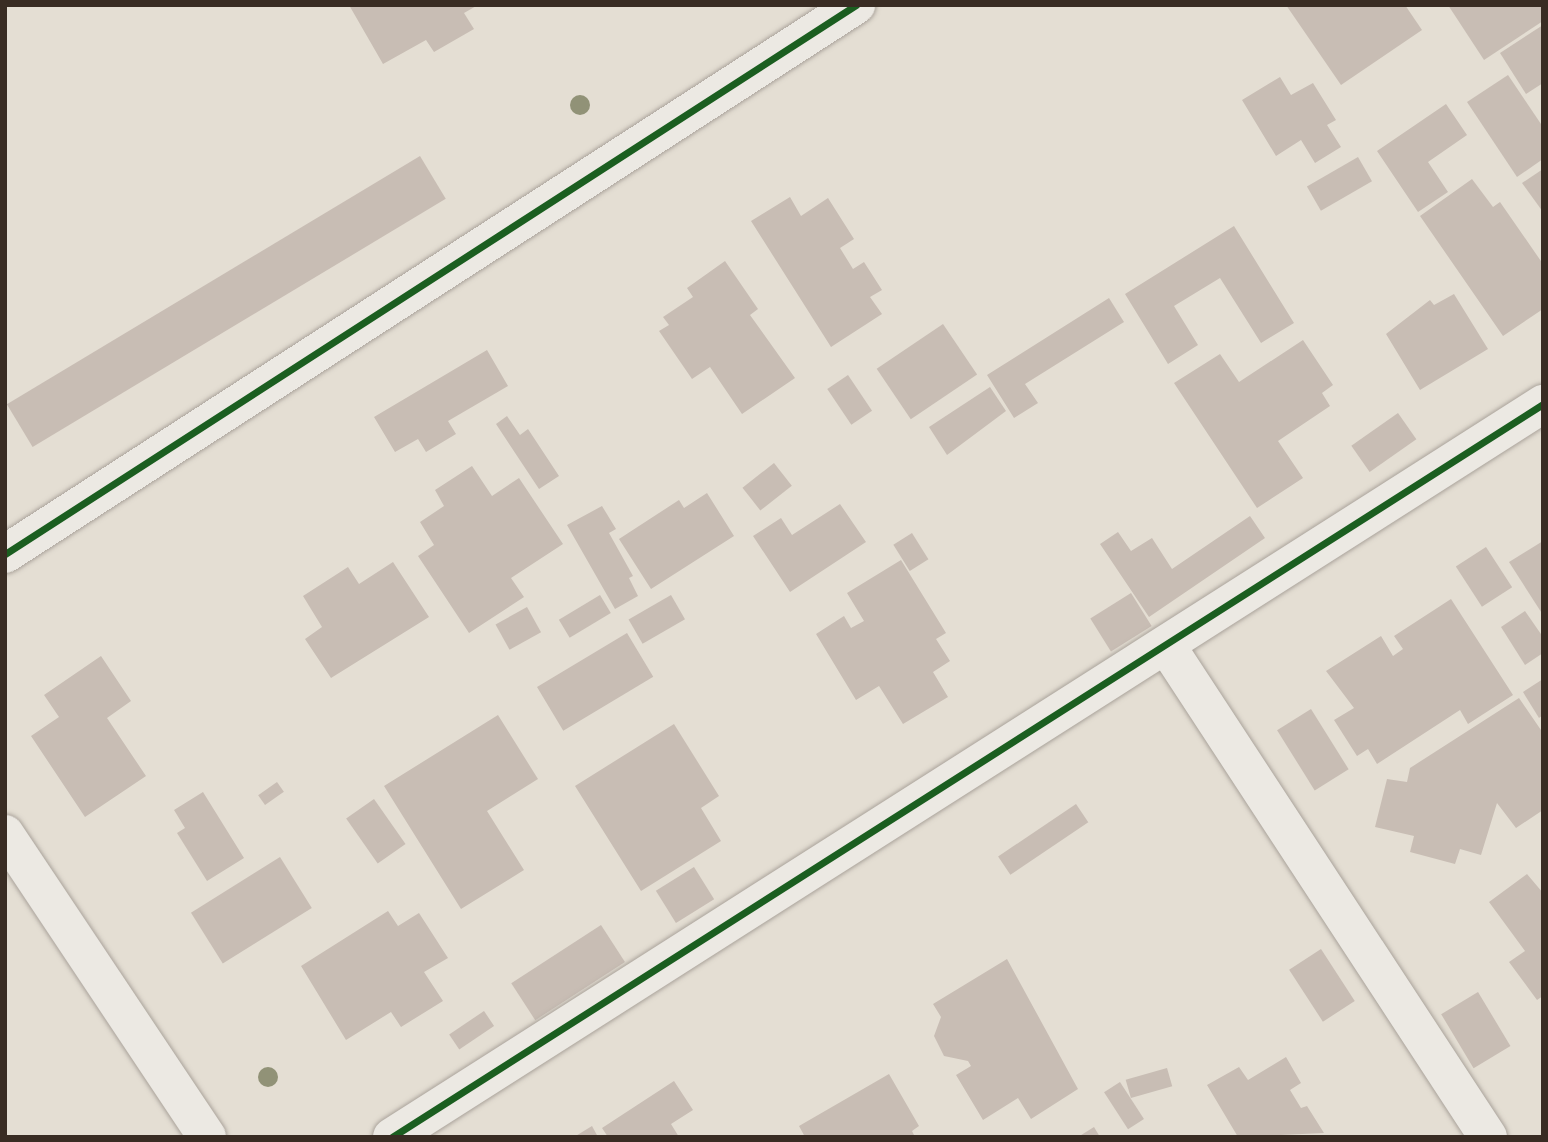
<!DOCTYPE html>
<style>
body{margin:0}
#map{position:relative;width:1548px;height:1142px;overflow:hidden;background:#e4ded3;font-family:"Source Serif 4",serif}
div>[style]{position:absolute}
[style*='--x']{left:calc(var(--x)*1px);top:calc(var(--y)*1px);width:calc(var(--w)*1px);rotate:calc(var(--a)*1deg)}
.building>*{inset:0;background:#c8bdb4;transform-origin:0 0}
.roads{filter:drop-shadow(0 0 2px #aaa39b) drop-shadow(0 0 2px #aaa39b)}
.minor>*{height:38px;margin:-19px;padding:0 19px;transform-origin:19px;border-radius:19px;background:#ece9e3}
.cycleway>*{height:7px;margin:-3.5px;padding:0 3.5px;transform-origin:3.5px;border-radius:3.5px;background:#1b5e20}
.trees>*{width:20px;height:20px;margin:-10px;border-radius:50%;background:#919277}
span{translate:-50% -50%;white-space:nowrap;text-align:center;line-height:1.15;-webkit-text-stroke:6px #f3eadb;paint-order:stroke}
.frame{position:absolute;inset:0;border:7px solid #392c23;pointer-events:none}
</style>
<div id="map">
<div class="building">
<div style="clip-path:polygon(349px 5px,478px 5px,464px 13px,474px 29px,434px 52px,426px 40px,383px 64px)"></div>
<div style="clip-path:polygon(1286px 5px,1405px 5px,1422px 30px,1341px 85px)"></div>
<div style="clip-path:polygon(1448px 5px,1543px 5px,1543px 21px,1484px 60px)"></div>
<div style="clip-path:polygon(1543px 25px,1543px 83px,1526px 94px,1500px 53px)"></div>
<div style="clip-path:polygon(1508px 75px,1543px 127px,1543px 159px,1517px 177px,1467px 102px)"></div>
<div style="clip-path:polygon(1280px 77px,1291px 95px,1313px 83px,1336px 120px,1327px 125px,1341px 147px,1315px 163px,1301px 140px,1276px 156px,1242px 100px)"></div>
<div style="clip-path:polygon(1446px 104px,1467px 135px,1428px 162px,1448px 192px,1418px 212px,1377px 151px)"></div>
<div style="left:420px;top:156px;width:50px;height:482px;rotate:59deg"></div>
<div style="left:1358px;top:157px;width:28px;height:59px;rotate:60deg"></div>
<div style="clip-path:polygon(1543px 169px,1543px 212px,1522px 183px)"></div>
<div style="clip-path:polygon(1472px 179px,1493px 207px,1500px 202px,1543px 264px,1543px 309px,1503px 336px,1420px 216px)"></div>
<div style="clip-path:polygon(790px 197px,801px 216px,828px 198px,854px 239px,840px 248px,853px 269px,864px 262px,882px 290px,870px 297px,882px 314px,831px 347px,751px 221px)"></div>
<div style="clip-path:polygon(1234px 226px,1294px 323px,1261px 343px,1220px 278px,1174px 306px,1198px 345px,1168px 364px,1125px 294px)"></div>
<div style="clip-path:polygon(725px 261px,758px 309px,750px 315px,795px 378px,742px 414px,710px 367px,692px 379px,659px 331px,669px 325px,663px 317px,693px 297px,687px 288px)"></div>
<div style="clip-path:polygon(1454px 294px,1488px 349px,1420px 390px,1386px 334px,1430px 300px,1434px 305px)"></div>
<div style="clip-path:polygon(1109px 298px,1124px 322px,1025px 384px,1038px 403px,1014px 418px,987px 375px)"></div>
<div style="left:943px;top:324px;width:61px;height:80px;rotate:56deg"></div>
<div style="clip-path:polygon(1303px 340px,1333px 385px,1322px 393px,1330px 406px,1278px 441px,1303px 478px,1257px 508px,1174px 383px,1220px 354px,1239px 382px)"></div>
<div style="clip-path:polygon(487px 350px,508px 386px,448px 421px,456px 434px,426px 452px,418px 439px,395px 452px,374px 417px)"></div>
<div style="left:848px;top:375px;width:43px;height:25px;rotate:56deg"></div>
<div style="clip-path:polygon(990px 387px,1006px 411px,947px 455px,929px 427px)"></div>
<div style="left:1398px;top:413px;width:32px;height:57px;rotate:55deg"></div>
<div style="clip-path:polygon(507px 416px,520px 435px,528px 429px,559px 476px,539px 489px,496px 424px)"></div>
<div style="left:774px;top:463px;width:29px;height:40px;rotate:52deg"></div>
<div style="clip-path:polygon(472px 466px,492px 496px,519px 478px,563px 544px,511px 578px,524px 597px,469px 633px,418px 556px,434px 545px,420px 522px,444px 506px,435px 490px)"></div>
<div style="clip-path:polygon(707px 493px,734px 536px,651px 589px,619px 539px,679px 500px,684px 508px)"></div>
<div style="clip-path:polygon(840px 504px,866px 542px,790px 592px,753px 536px,781px 518px,792px 535px)"></div>
<div style="clip-path:polygon(602px 506px,616px 529px,609px 533px,633px 576px,629px 578px,638px 596px,615px 609px,567px 525px)"></div>
<div style="clip-path:polygon(1250px 516px,1265px 538px,1149px 617px,1100px 544px,1118px 532px,1131px 551px,1152px 538px,1172px 569px)"></div>
<div style="left:912px;top:533px;width:31px;height:22px;rotate:58deg"></div>
<div style="clip-path:polygon(1543px 541px,1543px 615px,1509px 562px)"></div>
<div style="left:1486px;top:547px;width:48px;height:36px;rotate:57deg"></div>
<div style="clip-path:polygon(901px 560px,946px 633px,936px 639px,950px 661px,933px 672px,948px 697px,903px 724px,879px 686px,856px 700px,816px 634px,844px 616px,851px 628px,864px 621px,847px 593px)"></div>
<div style="clip-path:polygon(393px 562px,429px 617px,331px 678px,305px 639px,322px 627px,303px 596px,348px 567px,359px 584px)"></div>
<div style="left:1131px;top:593px;width:39px;height:48px;rotate:58deg"></div>
<div style="left:600px;top:595px;width:21px;height:48px;rotate:59deg"></div>
<div style="left:671px;top:595px;width:28px;height:49px;rotate:60deg"></div>
<div style="clip-path:polygon(1451px 599px,1513px 695px,1468px 724px,1460px 710px,1377px 764px,1368px 749px,1357px 756px,1334px 720px,1354px 708px,1326px 671px,1381px 636px,1393px 656px,1403px 649px,1394px 636px)"></div>
<div style="left:527px;top:607px;width:29px;height:36px;rotate:61deg"></div>
<div style="clip-path:polygon(1525px 611px,1543px 637px,1543px 653px,1525px 665px,1501px 627px)"></div>
<div style="left:627px;top:633px;width:51px;height:105px;rotate:59deg"></div>
<div style="clip-path:polygon(101px 656px,131px 701px,107px 718px,146px 776px,85px 817px,31px 736px,59px 717px,44px 695px)"></div>
<div style="clip-path:polygon(1543px 679px,1543px 715px,1539px 718px,1523px 692px)"></div>
<div style="clip-path:polygon(1519px 698px,1543px 733px,1543px 810px,1516px 828px,1497px 803px,1481px 855px,1460px 849px,1455px 864px,1410px 852px,1414px 836px,1375px 827px,1387px 779px,1407px 782px,1410px 768px)"></div>
<div style="left:1311px;top:709px;width:71px;height:40px;rotate:58deg"></div>
<div style="clip-path:polygon(498px 715px,538px 779px,487px 811px,524px 870px,461px 909px,384px 786px)"></div>
<div style="clip-path:polygon(674px 724px,719px 796px,701px 808px,721px 841px,641px 891px,575px 786px)"></div>
<div style="left:277px;top:782px;width:12px;height:23px;rotate:55deg"></div>
<div style="clip-path:polygon(203px 792px,244px 858px,207px 881px,177px 833px,185px 828px,174px 810px)"></div>
<div style="left:374px;top:799px;width:55px;height:34px;rotate:55deg"></div>
<div style="left:1076px;top:804px;width:22px;height:94px;rotate:56deg"></div>
<div style="left:280px;top:857px;width:60px;height:105px;rotate:58deg"></div>
<div style="left:694px;top:867px;width:38px;height:45px;rotate:58deg"></div>
<div style="clip-path:polygon(1527px 874px,1543px 893px,1543px 996px,1537px 1000px,1509px 962px,1525px 951px,1489px 902px)"></div>
<div style="clip-path:polygon(388px 911px,398px 926px,419px 913px,448px 958px,424px 972px,443px 1001px,401px 1027px,391px 1012px,346px 1040px,301px 966px)"></div>
<div style="left:601px;top:925px;width:44px;height:107px;rotate:57deg"></div>
<div style="left:1321px;top:949px;width:62px;height:38px;rotate:57deg"></div>
<div style="clip-path:polygon(1007px 959px,1078px 1089px,1031px 1119px,1018px 1098px,983px 1120px,956px 1075px,971px 1066px,968px 1061px,944px 1056px,934px 1036px,941px 1017px,933px 1004px)"></div>
<div style="left:1478px;top:992px;width:63px;height:43px;rotate:59deg"></div>
<div style="left:484px;top:1011px;width:18px;height:42px;rotate:56deg"></div>
<div style="clip-path:polygon(1286px 1057px,1301px 1083px,1290px 1090px,1301px 1108px,1307px 1106px,1324px 1133px,1238px 1137px,1207px 1085px,1239px 1067px,1248px 1080px)"></div>
<div style="left:1167px;top:1068px;width:19px;height:43px;rotate:74deg"></div>
<div style="clip-path:polygon(889px 1074px,919px 1126px,912px 1131px,915px 1137px,805px 1137px,799px 1126px)"></div>
<div style="clip-path:polygon(674px 1081px,693px 1110px,671px 1124px,679px 1137px,608px 1137px,602px 1128px)"></div>
<div style="left:1120px;top:1082px;width:44px;height:19px;rotate:57deg"></div>
<div style="clip-path:polygon(592px 1126px,598px 1137px,574px 1137px)"></div>
<div style="clip-path:polygon(1094px 1127px,1100px 1137px,1078px 1137px)"></div>
</div>
<div class="roads">
<div class="minor">
<div style="--x:5;--y:554;--w:1013;--a:-32.83"></div>
<div style="--x:1166;--y:645;--w:588;--a:56.8"></div>
<div style="--x:5;--y:834;--w:364;--a:56.3"></div>
<div style="--x:392;--y:1137;--w:1365;--a:-32.49"></div>
</div>
</div>
<div class="cycleway">
<div style="--x:5;--y:554;--w:1013;--a:-32.83"></div>
<div style="--x:392;--y:1137;--w:1365;--a:-32.49"></div>
</div>
<div class="trees">
<div style="left:580px;top:105px"></div>
<div style="left:268px;top:1077px"></div>
</div>
<div class="frame"></div>
</div>
